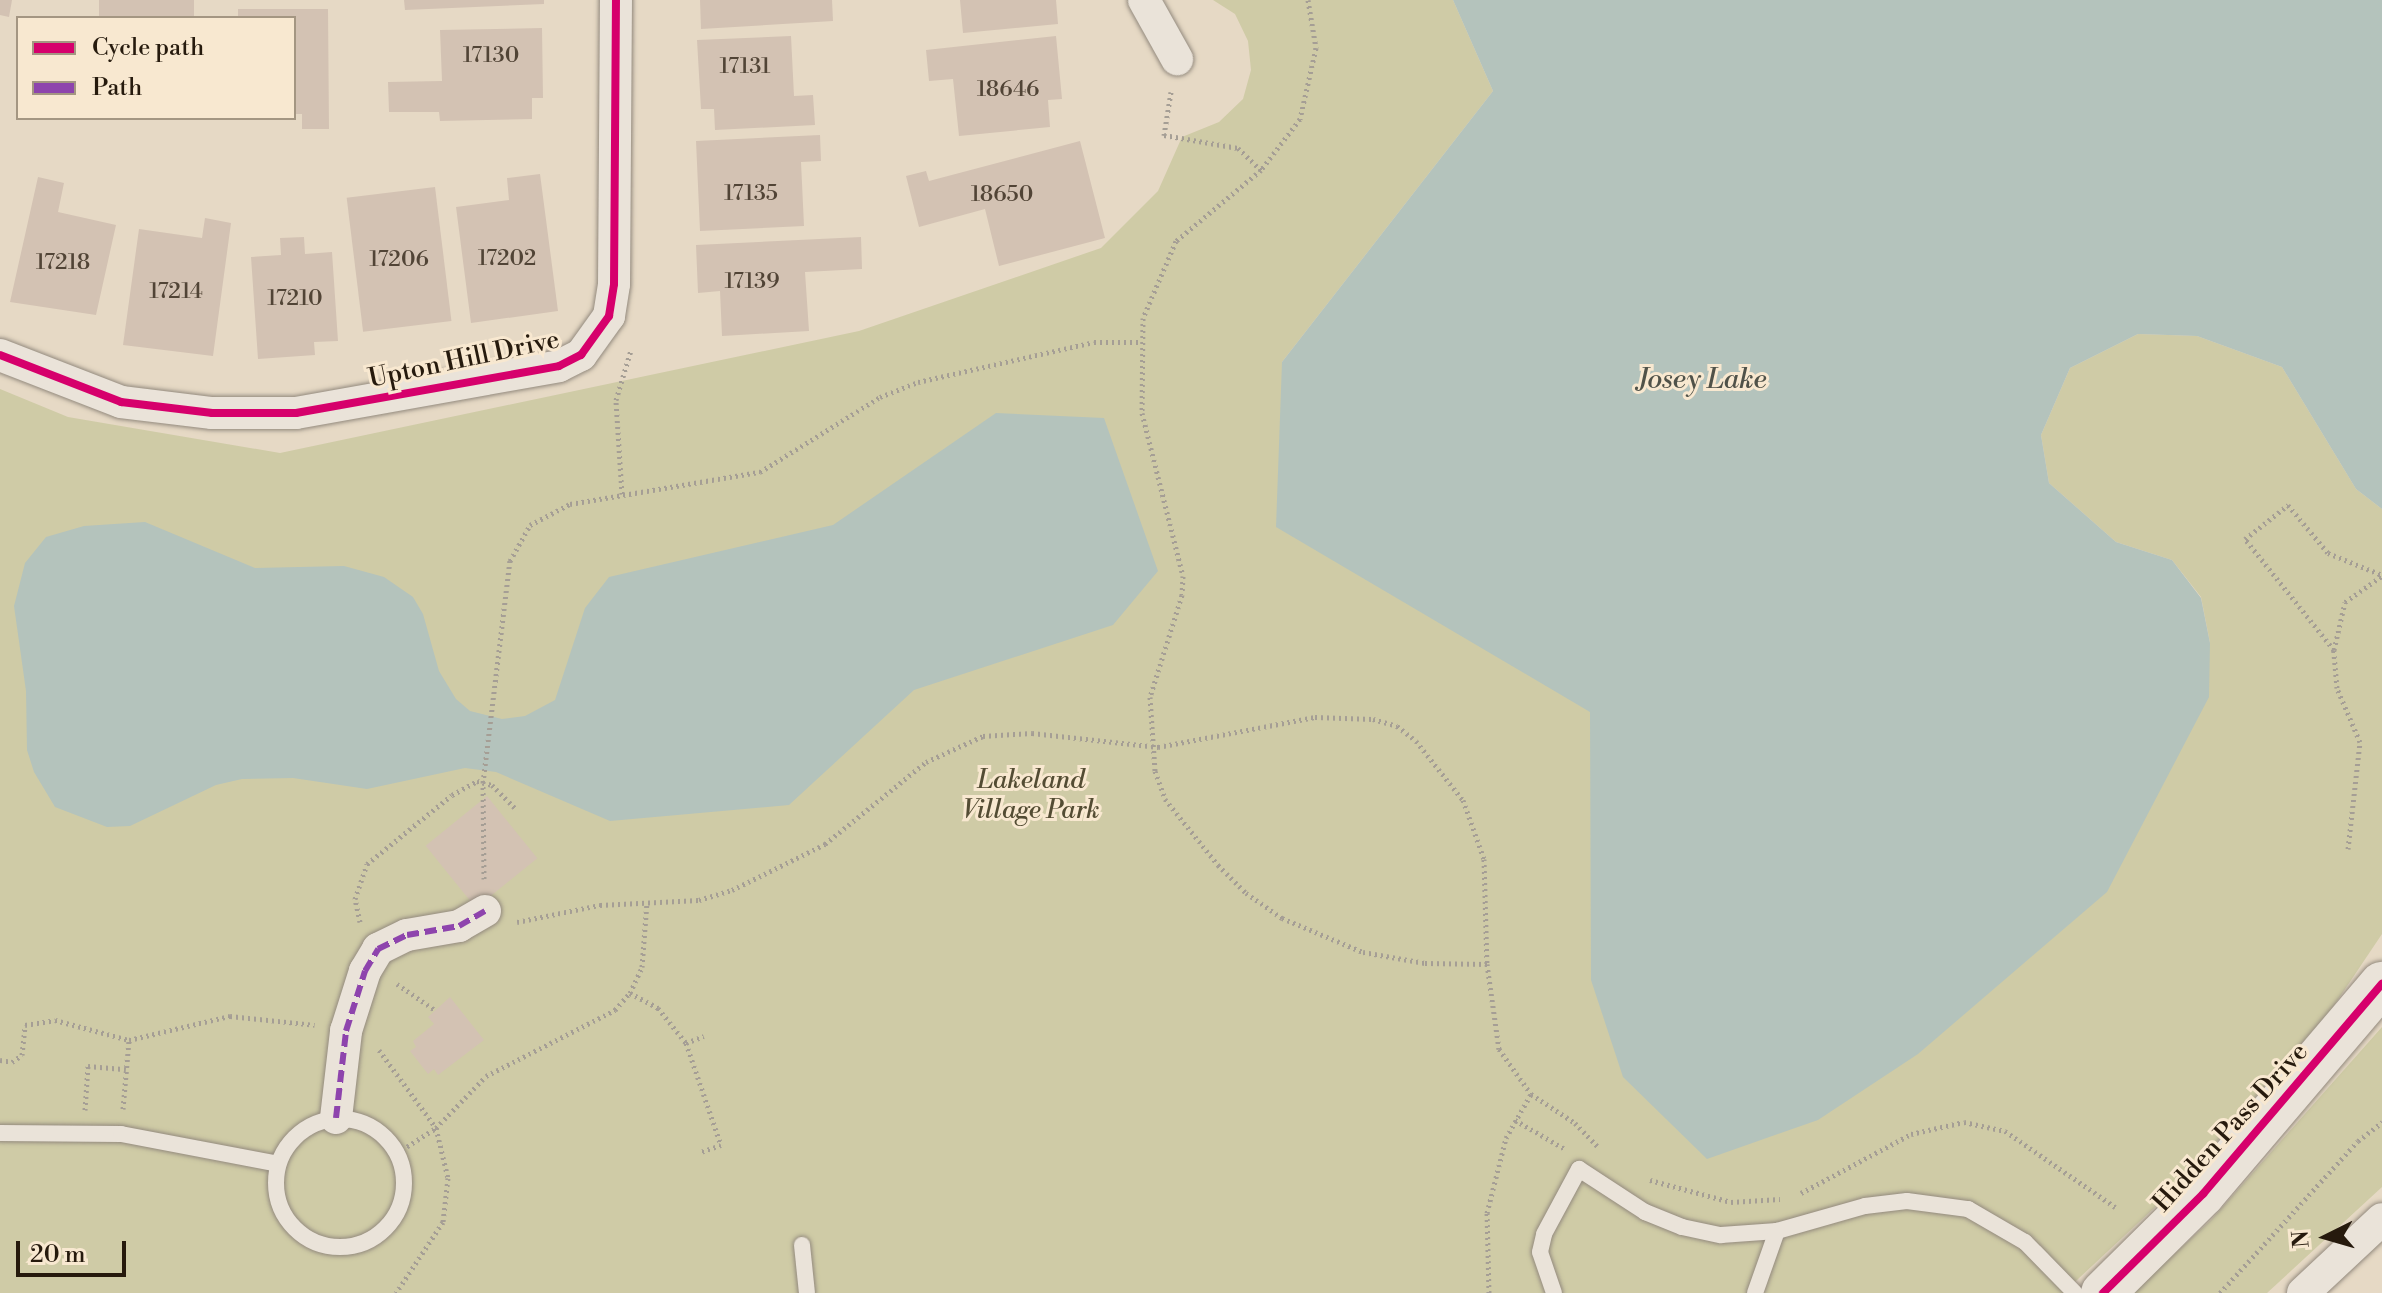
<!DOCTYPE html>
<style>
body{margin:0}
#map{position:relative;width:2382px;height:1293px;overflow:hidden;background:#e6d9c5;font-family:"Libre Bodoni",serif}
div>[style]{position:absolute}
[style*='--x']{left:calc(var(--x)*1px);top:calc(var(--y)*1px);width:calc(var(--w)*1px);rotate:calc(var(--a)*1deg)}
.green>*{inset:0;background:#cfcba6}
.water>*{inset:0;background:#b4c3bc}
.building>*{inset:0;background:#d3c2b3;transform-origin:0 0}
.path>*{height:5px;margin-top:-2.5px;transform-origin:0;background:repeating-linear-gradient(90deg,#a59e95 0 2px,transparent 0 6px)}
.roads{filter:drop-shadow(0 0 2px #938a7e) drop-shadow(0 0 2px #938a7e)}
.lane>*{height:16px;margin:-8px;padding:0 8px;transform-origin:8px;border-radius:8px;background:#eae3d9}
.lane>.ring{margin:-8px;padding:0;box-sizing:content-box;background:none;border:16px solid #eae3d9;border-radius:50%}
.street>*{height:32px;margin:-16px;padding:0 16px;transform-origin:16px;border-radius:16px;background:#eae3d9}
.secondary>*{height:44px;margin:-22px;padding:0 22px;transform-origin:22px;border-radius:22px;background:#eae3d9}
.quiet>*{height:6px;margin-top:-3px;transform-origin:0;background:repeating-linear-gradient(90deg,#8e44ad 0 12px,transparent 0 18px)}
.cycleway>*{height:8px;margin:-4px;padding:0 4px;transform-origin:4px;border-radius:4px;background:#d6006c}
span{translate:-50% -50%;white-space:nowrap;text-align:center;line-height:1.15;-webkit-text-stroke:6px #f8e8d0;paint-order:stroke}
.number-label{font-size:22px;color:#514436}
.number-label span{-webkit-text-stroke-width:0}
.street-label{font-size:26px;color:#261a0d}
.park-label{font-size:26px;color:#534c33;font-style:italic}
.water-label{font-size:28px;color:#505249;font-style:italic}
.legend{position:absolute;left:16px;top:16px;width:280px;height:104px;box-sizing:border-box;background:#f8e8d0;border:2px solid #a49682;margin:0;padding:10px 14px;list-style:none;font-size:24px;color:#261a0d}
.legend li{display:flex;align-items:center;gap:16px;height:40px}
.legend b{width:40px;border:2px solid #a49682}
.north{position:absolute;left:2286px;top:1197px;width:80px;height:80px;-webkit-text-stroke:6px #f8e8d0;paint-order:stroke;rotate:265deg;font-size:22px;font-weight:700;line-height:32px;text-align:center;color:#261a0d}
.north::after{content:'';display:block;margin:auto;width:28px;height:36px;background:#261a0d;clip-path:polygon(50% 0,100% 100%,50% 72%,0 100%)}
.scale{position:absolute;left:16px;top:1241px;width:110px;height:36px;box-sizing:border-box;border:4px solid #261a0d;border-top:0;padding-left:10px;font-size:24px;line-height:28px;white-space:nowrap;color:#261a0d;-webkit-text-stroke:6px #f8e8d0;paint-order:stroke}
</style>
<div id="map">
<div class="green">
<div style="clip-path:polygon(1213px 0,1453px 0,1493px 91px,1282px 362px,2210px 643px,2201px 597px,2172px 560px,2116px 542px,2049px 483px,2041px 435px,2070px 368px,2138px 334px,2197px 336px,2282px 367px,2356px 489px,2382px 509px,2382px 934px,2333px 1007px,2181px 1183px,2063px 1293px,0 1293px,0 389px,68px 417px,280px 453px,859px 331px,1101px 248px,1158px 191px,1182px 137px,1219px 122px,1243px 99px,1251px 70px,1248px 41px,1235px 14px)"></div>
<div style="clip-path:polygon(2382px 1027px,2382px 1187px,2267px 1293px,2132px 1293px,2211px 1220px)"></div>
</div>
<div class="water">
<div style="clip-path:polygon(1453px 0,2382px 0,2382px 509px,2356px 489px,2282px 367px,2197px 336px,2138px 334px,2070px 368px,2041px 435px,2049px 483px,2116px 542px,2172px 560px,2201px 598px,2210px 643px,2209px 697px,2107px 892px,1918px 1054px,1818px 1120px,1707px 1159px,1623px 1077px,1591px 980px,1590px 712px,1276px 527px,1282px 362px,1493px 91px)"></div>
<div style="clip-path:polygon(996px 413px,1104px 418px,1158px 571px,1113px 625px,914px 690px,789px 805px,610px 821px,496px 772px,465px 768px,367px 789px,293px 778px,242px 779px,216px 785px,130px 826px,107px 827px,55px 807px,34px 772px,27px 750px,26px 691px,14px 606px,25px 563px,46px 537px,84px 526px,145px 522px,255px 568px,344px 566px,384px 577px,413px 597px,423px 614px,439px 671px,456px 699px,470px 711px,502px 719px,525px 716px,555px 700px,585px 608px,609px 577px,833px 525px)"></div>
</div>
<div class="building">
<div style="clip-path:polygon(0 0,12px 0,9px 17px,0 15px)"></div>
<div style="left:99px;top:0;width:95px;height:19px"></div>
<div style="clip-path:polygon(404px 0,544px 0,544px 4px,405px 10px)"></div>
<div style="clip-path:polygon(700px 0,832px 0,833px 21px,701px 29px)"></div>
<div style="clip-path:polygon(960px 0,1056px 0,1058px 24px,963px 33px)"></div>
<div style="clip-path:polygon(238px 9px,328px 9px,329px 129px,302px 129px,302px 114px,294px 114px,294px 18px,238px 18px)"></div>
<div style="clip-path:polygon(542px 28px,543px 98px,532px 98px,532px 119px,440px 121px,439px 112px,389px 112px,388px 82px,442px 81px,440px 30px)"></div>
<div style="clip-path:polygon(791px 36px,794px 96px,813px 95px,815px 125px,715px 130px,714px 109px,701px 109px,697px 40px)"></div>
<div style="clip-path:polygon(1056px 36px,1062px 99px,1048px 100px,1050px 127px,959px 136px,953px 79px,929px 81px,926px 50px)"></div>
<div style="clip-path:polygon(820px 135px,821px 161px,801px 162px,804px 226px,700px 231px,696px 141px)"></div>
<div style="clip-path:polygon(1080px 141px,1105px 238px,999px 266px,985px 209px,919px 227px,906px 176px,926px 171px,929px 181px)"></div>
<div style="clip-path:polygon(540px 174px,558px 311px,471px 323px,456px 207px,509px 200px,507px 178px)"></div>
<div style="clip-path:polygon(38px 177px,64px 183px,58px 212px,116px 225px,96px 315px,10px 302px)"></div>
<div style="left:435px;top:187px;width:135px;height:89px;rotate:83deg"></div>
<div style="clip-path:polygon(205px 218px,231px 223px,213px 356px,123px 345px,139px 229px,202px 238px)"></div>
<div style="clip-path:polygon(304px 237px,305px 254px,332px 252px,338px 341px,314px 342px,315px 355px,258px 359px,251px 257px,281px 255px,280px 238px)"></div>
<div style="clip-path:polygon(861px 237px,862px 269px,805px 272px,809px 331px,722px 336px,720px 291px,698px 293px,696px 245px)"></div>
<div style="left:487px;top:796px;width:80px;height:79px;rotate:51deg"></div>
<div style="clip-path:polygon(450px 997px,484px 1040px,438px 1075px,434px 1069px,428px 1074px,410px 1051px,416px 1047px,413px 1041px,434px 1024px,428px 1017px)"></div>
</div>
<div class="path">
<div style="--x:1308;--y:0;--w:49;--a:80.5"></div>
<div style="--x:1316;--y:48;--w:73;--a:102.7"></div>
<div style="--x:1300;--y:119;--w:64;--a:127.4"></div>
<div style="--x:1261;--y:170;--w:111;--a:140.1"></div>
<div style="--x:1176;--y:241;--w:84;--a:113.2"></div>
<div style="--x:1143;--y:318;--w:95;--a:90.6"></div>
<div style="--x:1142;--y:413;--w:168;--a:75.9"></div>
<div style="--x:1183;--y:576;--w:19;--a:93"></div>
<div style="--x:1182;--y:595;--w:107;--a:107.4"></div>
<div style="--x:1150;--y:697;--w:74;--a:86.1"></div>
<div style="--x:1155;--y:771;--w:30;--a:70"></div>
<div style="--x:1165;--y:799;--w:85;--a:51.2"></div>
<div style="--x:1218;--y:865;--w:40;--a:45"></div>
<div style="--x:1246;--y:893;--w:44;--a:34.8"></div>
<div style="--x:1282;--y:918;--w:88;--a:22.8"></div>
<div style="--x:1363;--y:952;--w:63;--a:10.1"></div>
<div style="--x:1425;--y:963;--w:62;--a:0.9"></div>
<div style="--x:1171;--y:92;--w:44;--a:99.2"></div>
<div style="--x:1164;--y:135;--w:75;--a:10"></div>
<div style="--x:1238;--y:148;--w:32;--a:44"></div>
<div style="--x:622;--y:494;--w:94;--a:-93.7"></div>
<div style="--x:616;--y:400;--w:52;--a:-73.3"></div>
<div style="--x:2334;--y:650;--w:142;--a:-128.7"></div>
<div style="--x:2245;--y:539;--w:55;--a:-38.3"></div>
<div style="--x:2288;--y:505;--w:62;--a:50.2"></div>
<div style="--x:2328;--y:553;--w:58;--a:22.2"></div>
<div style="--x:2348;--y:849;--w:108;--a:-83.6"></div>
<div style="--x:2360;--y:742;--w:59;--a:-113.1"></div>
<div style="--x:2337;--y:688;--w:38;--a:-95"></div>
<div style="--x:2334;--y:650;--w:49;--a:-77.1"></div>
<div style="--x:2345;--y:602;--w:45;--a:-35.1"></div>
<div style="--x:484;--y:879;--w:96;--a:-90.6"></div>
<div style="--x:483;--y:783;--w:224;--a:-83.1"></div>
<div style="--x:510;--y:561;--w:41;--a:-60.9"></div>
<div style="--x:530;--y:525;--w:45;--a:-27.7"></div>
<div style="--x:570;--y:504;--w:193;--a:-9.6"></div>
<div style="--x:760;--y:472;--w:142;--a:-32"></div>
<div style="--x:880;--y:397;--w:41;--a:-21.5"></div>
<div style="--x:918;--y:382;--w:180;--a:-12.8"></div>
<div style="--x:1094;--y:342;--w:46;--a:0"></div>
<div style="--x:360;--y:922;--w:24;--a:-102"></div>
<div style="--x:355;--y:899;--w:37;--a:-71"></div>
<div style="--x:367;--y:864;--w:109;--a:-39.1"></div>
<div style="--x:452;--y:795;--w:29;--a:-29"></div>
<div style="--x:477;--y:781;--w:16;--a:15"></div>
<div style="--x:492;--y:785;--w:35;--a:45"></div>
<div style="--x:517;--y:922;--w:85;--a:-11.6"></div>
<div style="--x:600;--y:905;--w:99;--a:-2.9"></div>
<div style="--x:699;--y:900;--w:34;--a:-17"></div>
<div style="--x:732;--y:890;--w:104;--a:-26.3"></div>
<div style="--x:825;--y:844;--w:130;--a:-39.1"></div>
<div style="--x:926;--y:762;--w:63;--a:-24.5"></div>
<div style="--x:983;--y:736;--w:49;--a:-3.5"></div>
<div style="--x:1032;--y:733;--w:127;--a:6.3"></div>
<div style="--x:1158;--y:747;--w:160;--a:-10.8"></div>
<div style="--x:1315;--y:717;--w:58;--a:2"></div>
<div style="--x:1373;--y:719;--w:25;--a:16"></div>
<div style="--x:1397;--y:726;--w:24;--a:38"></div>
<div style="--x:1416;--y:741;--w:75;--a:51.5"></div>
<div style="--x:1463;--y:800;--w:63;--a:70.4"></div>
<div style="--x:1484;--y:859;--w:105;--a:88.4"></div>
<div style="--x:1487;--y:964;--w:86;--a:82"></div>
<div style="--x:1499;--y:1049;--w:55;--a:54.6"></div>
<div style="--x:1531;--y:1094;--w:53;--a:33.4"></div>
<div style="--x:1575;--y:1123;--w:32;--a:46"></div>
<div style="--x:397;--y:984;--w:46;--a:34.4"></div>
<div style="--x:630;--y:993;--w:32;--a:28"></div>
<div style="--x:658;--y:1008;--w:45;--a:51.3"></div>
<div style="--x:686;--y:1043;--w:108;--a:71.1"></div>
<div style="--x:721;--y:1145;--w:21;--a:161"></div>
<div style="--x:686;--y:1043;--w:19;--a:-21"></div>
<div style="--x:379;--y:1050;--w:97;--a:53.8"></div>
<div style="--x:436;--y:1128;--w:51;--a:76.5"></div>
<div style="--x:448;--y:1178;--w:44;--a:96.5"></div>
<div style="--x:443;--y:1222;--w:85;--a:123.5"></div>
<div style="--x:0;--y:1060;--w:12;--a:9"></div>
<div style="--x:12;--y:1062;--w:12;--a:-35"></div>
<div style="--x:22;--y:1055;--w:30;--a:-84"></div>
<div style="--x:25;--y:1025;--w:30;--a:-9"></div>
<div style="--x:55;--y:1020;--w:77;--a:15.1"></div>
<div style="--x:129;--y:1040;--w:104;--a:-13.4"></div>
<div style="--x:230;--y:1016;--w:85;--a:6"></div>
<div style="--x:123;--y:1109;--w:69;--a:-85"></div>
<div style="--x:85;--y:1110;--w:44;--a:-86.1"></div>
<div style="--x:88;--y:1066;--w:38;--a:5"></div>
<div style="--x:1515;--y:1120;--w:58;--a:30.1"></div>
<div style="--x:397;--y:1153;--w:46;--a:-32.7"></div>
<div style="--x:436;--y:1128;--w:72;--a:-46.1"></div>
<div style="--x:486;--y:1076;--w:145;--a:-27.1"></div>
<div style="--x:615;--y:1010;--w:23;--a:-49"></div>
<div style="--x:630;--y:993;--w:29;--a:-65"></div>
<div style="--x:642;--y:967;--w:65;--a:-85.6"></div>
<div style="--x:1650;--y:1180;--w:84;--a:15.2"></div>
<div style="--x:1731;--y:1202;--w:49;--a:-3.5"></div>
<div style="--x:1801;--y:1193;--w:125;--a:-28.2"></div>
<div style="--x:1911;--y:1134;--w:54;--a:-12.8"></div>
<div style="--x:1964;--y:1122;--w:42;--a:12.4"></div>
<div style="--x:2005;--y:1131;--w:134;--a:34.6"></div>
<div style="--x:1489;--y:1293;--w:80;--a:-91.4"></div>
<div style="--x:1487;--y:1213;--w:77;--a:-75.8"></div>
<div style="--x:1506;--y:1138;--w:51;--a:-60.4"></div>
<div style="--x:2220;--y:1293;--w:205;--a:-47.8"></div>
<div style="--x:2358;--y:1141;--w:31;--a:-38"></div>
</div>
<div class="roads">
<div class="lane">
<div class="ring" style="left:276px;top:1119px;width:112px;height:112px"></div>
<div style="--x:0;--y:1133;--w:121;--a:0.5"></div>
<div style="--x:121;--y:1134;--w:160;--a:10.8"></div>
<div style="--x:802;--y:1245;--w:48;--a:84.1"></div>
<div style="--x:1554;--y:1293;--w:43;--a:-108.9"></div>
<div style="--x:1540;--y:1252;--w:18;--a:-77"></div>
<div style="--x:1544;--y:1234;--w:74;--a:-61.7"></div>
<div style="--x:1579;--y:1169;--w:79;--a:33.1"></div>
<div style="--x:1645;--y:1212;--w:40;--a:22"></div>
<div style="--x:1682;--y:1227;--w:40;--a:12"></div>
<div style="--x:1721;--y:1235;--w:56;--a:-4.1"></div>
<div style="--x:1777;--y:1231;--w:91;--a:-15.9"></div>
<div style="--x:1865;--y:1206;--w:42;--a:-6.8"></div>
<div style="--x:1907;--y:1201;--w:62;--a:7.5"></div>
<div style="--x:1968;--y:1209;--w:66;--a:30.1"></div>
<div style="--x:2025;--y:1242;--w:71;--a:45.6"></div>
<div style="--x:1755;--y:1293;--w:66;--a:-70.5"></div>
</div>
<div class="street">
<div style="--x:1144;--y:0;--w:68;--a:60.8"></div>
<div style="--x:0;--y:355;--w:130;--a:21.2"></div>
<div style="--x:121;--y:402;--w:92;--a:6.9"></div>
<div style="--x:212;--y:413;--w:84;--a:0"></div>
<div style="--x:296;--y:413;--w:267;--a:-10.1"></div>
<div style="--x:559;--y:366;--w:25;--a:-27"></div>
<div style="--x:581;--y:355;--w:48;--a:-54.3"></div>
<div style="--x:609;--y:316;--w:32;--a:-81"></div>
<div style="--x:614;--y:284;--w:284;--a:-89.6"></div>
<div style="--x:336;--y:1118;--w:88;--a:-83.4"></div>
<div style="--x:346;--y:1031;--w:63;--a:-72.4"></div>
<div style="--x:365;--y:971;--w:26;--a:-59"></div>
<div style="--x:378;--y:949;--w:32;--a:-26"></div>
<div style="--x:407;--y:935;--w:53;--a:-9.8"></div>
<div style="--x:459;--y:926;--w:30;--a:-30"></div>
<div style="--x:2303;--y:1293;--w:108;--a:-43.1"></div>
</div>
<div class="secondary">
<div style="--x:2103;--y:1293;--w:141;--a:-44.7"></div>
<div style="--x:2203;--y:1194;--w:276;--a:-49.6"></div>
</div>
</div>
<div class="quiet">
<div style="--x:336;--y:1118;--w:88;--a:-83.4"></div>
<div style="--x:346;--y:1031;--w:63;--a:-72.4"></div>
<div style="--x:365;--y:971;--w:26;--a:-59"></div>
<div style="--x:378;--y:949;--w:32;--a:-26"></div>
<div style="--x:407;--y:935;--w:53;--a:-9.8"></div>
<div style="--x:459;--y:926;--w:30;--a:-30"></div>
</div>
<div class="cycleway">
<div style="--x:0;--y:355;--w:130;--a:21.2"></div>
<div style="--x:121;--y:402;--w:92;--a:6.9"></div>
<div style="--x:212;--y:413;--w:84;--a:0"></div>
<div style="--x:296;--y:413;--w:267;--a:-10.1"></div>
<div style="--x:559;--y:366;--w:25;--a:-27"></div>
<div style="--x:581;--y:355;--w:48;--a:-54.3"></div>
<div style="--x:609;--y:316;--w:32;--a:-81"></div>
<div style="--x:614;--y:284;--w:284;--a:-89.6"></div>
<div style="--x:2103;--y:1293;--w:141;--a:-44.7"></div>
<div style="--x:2203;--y:1194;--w:276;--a:-49.6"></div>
</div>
<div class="number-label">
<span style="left:491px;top:56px">17130</span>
<span style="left:745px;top:67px">17131</span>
<span style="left:1008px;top:90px">18646</span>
<span style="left:751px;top:194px">17135</span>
<span style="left:1002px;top:195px">18650</span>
<span style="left:507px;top:259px">17202</span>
<span style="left:399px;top:260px">17206</span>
<span style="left:63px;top:263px">17218</span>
<span style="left:752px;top:282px">17139</span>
<span style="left:176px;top:292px">17214</span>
<span style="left:295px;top:299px">17210</span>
</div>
<div class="street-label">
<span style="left:464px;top:360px;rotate:-12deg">Upton Hill Drive</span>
<span style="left:2231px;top:1128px;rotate:-48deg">Hidden Pass Drive</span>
</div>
<div class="park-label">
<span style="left:1031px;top:796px">Lakeland<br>Village Park</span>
</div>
<div class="water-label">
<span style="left:1702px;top:380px">Josey Lake</span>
</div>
<ul class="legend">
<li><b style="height:10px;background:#d6006c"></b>Cycle path</li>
<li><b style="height:10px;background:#8e44ad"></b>Path</li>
</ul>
<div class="north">N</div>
<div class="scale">20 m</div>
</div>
